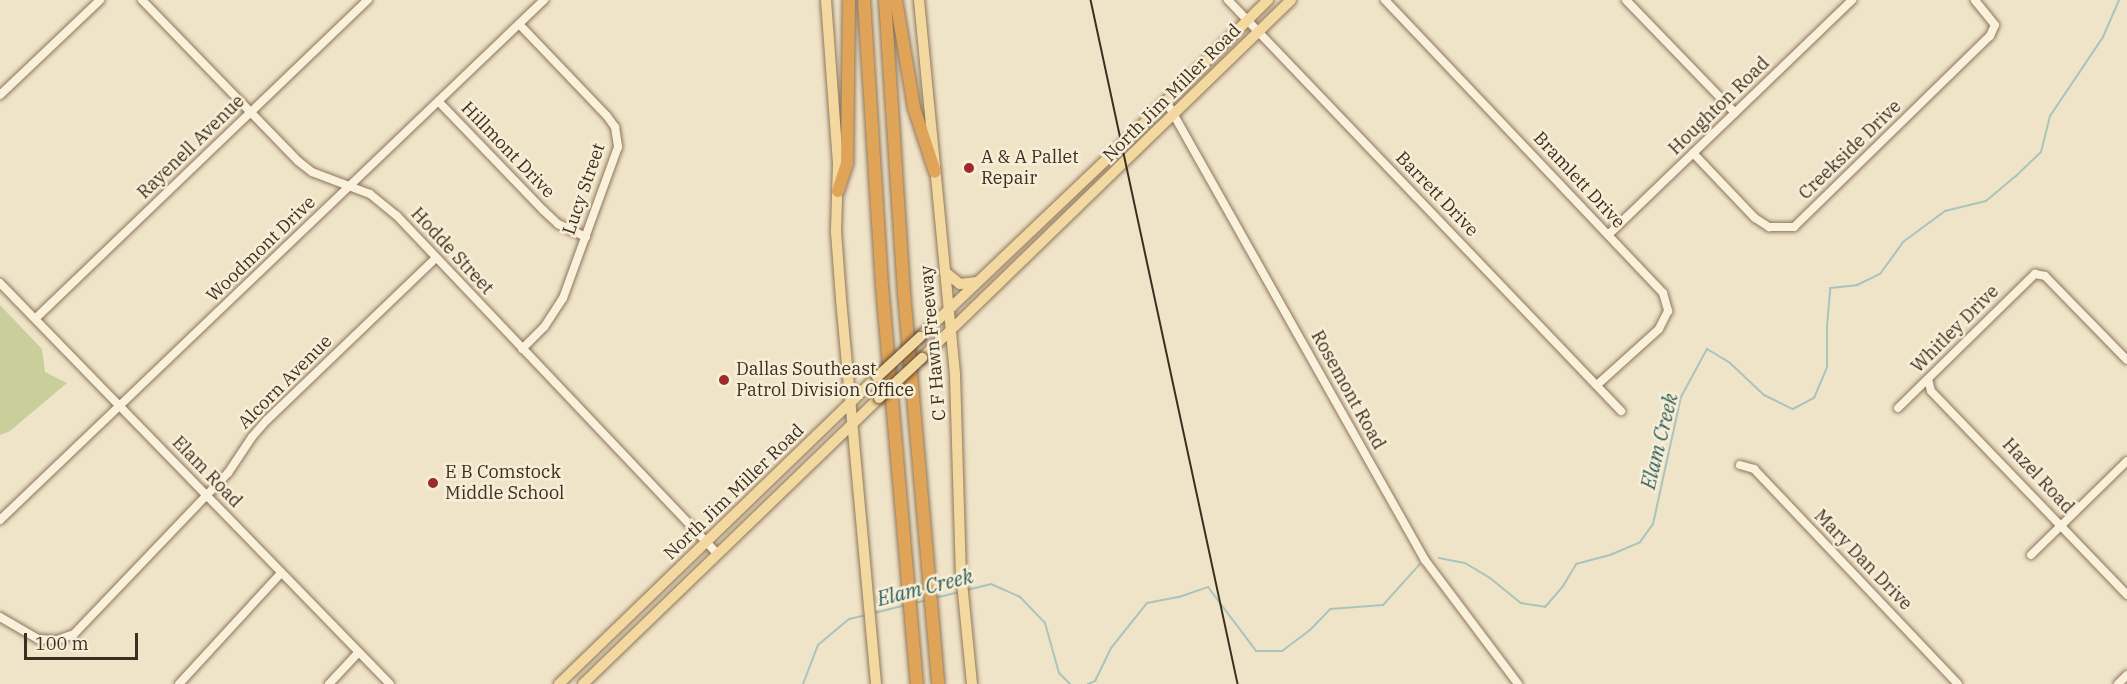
<!DOCTYPE html>
<style>
body{margin:0}
#map{position:relative;width:2127px;height:684px;overflow:hidden;background:#f0e4c8;font-family:"IBM Plex Serif",serif}
div>[style]{position:absolute}
[style*='--x']{left:calc(var(--x)*1px);top:calc(var(--y)*1px);width:calc(var(--w)*1px);rotate:calc(var(--a)*1deg)}
.green>*{inset:0;background:#c9cf9b}
.stream>*{height:2px;margin:-1px;padding:0 1px;transform-origin:1px;border-radius:1px;background:#a9c4bc}
.roads{filter:drop-shadow(0 0 2px #8d765c) drop-shadow(0 0 2px #8d765c)}
.minor>*{height:8px;margin:-4px;padding:0 4px;transform-origin:4px;border-radius:4px;background:#faf1dc}
.major>*{height:10px;margin:-5px;padding:0 5px;transform-origin:5px;border-radius:5px;background:#f3d9a0}
.highway>*{height:12px;margin:-6px;padding:0 6px;transform-origin:6px;border-radius:6px;background:#e0a458}
.tram>*{height:1.5px;margin:-0.75px;padding:0 0.75px;transform-origin:0.75px;border-radius:0.75px;background:#3d2e20}
.bridges{filter:drop-shadow(0 0 2px #5b4430) drop-shadow(0 0 2px #5b4430)}
.major-bridge>*{height:10px;margin:-5px;padding:0 5px;transform-origin:5px;border-radius:5px;background:#f3d9a0}
.dots>*{width:16px;height:16px;translate:-50% -50%;box-sizing:border-box;border:3px solid #f7eed8;border-radius:50%}
span{translate:-50% -50%;white-space:nowrap;text-align:center;line-height:1.15;-webkit-text-stroke:5px #f7eed8;paint-order:stroke}
.street-label{font-size:18px;color:#3d2e20}
.poi-label{font-size:18px;color:#3d2e20}
.left{translate:0 -50%;text-align:left}
.water-label{font-size:20px;color:#2f5d5a;font-style:italic}
.scale{position:absolute;left:24px;top:633px;width:114px;height:27px;box-sizing:border-box;border:3px solid #3d2e20;border-top:0;padding-left:8px;font-size:18px;line-height:21px;white-space:nowrap;color:#3d2e20;-webkit-text-stroke:4px #f7eed8;paint-order:stroke}
</style>
<div id="map">
<div class="green">
<div style="clip-path:polygon(0 305px,42px 349px,45px 372px,67px 383px,10px 431px,0 435px)"></div>
</div>
<div class="stream">
<div style="--x:1439;--y:558;--w:26;--a:11"></div>
<div style="--x:1465;--y:563;--w:29;--a:31"></div>
<div style="--x:1490;--y:578;--w:40;--a:39"></div>
<div style="--x:1521;--y:603;--w:24;--a:9"></div>
<div style="--x:1545;--y:607;--w:28;--a:-49"></div>
<div style="--x:1563;--y:586;--w:26;--a:-59"></div>
<div style="--x:1576;--y:564;--w:35;--a:-15"></div>
<div style="--x:1610;--y:555;--w:33;--a:-23"></div>
<div style="--x:1640;--y:542;--w:22;--a:-54"></div>
<div style="--x:1653;--y:524;--w:130;--a:-77.6"></div>
<div style="--x:1681;--y:397;--w:55;--a:-61.6"></div>
<div style="--x:1707;--y:349;--w:27;--a:31"></div>
<div style="--x:1730;--y:363;--w:47;--a:43.3"></div>
<div style="--x:1764;--y:395;--w:32;--a:26"></div>
<div style="--x:1793;--y:409;--w:24;--a:-28"></div>
<div style="--x:1814;--y:398;--w:34;--a:-67"></div>
<div style="--x:1827;--y:367;--w:41;--a:-90"></div>
<div style="--x:1827;--y:326;--w:38;--a:-85"></div>
<div style="--x:1830;--y:288;--w:27;--a:-6"></div>
<div style="--x:1857;--y:285;--w:25;--a:-26"></div>
<div style="--x:1880;--y:274;--w:39;--a:-54"></div>
<div style="--x:1903;--y:242;--w:52;--a:-36.4"></div>
<div style="--x:1945;--y:211;--w:42;--a:-13.7"></div>
<div style="--x:1986;--y:201;--w:38;--a:-40"></div>
<div style="--x:2015;--y:177;--w:36;--a:-44"></div>
<div style="--x:2041;--y:152;--w:37;--a:-76"></div>
<div style="--x:2050;--y:116;--w:95;--a:-56.1"></div>
<div style="--x:2103;--y:37;--w:40;--a:-66.6"></div>
<div style="--x:967;--y:590;--w:25;--a:-14"></div>
<div style="--x:991;--y:584;--w:32;--a:24"></div>
<div style="--x:1020;--y:597;--w:36;--a:46"></div>
<div style="--x:1045;--y:623;--w:52;--a:74.4"></div>
<div style="--x:1059;--y:673;--w:16;--a:45"></div>
<div style="--x:935;--y:598;--w:25;--a:-14"></div>
<div style="--x:915;--y:603;--w:12;--a:-14"></div>
<div style="--x:874;--y:613;--w:33;--a:-14"></div>
<div style="--x:803;--y:684;--w:42;--a:-69"></div>
<div style="--x:818;--y:645;--w:40;--a:-40"></div>
<div style="--x:849;--y:619;--w:17;--a:-13"></div>
<div style="--x:1088;--y:684;--w:8;--a:-23"></div>
<div style="--x:1095;--y:681;--w:37;--a:-64"></div>
<div style="--x:1111;--y:648;--w:58;--a:-51.3"></div>
<div style="--x:1147;--y:603;--w:33;--a:-11"></div>
<div style="--x:1179;--y:597;--w:31;--a:-19"></div>
<div style="--x:1208;--y:587;--w:80;--a:53.1"></div>
<div style="--x:1256;--y:651;--w:26;--a:0"></div>
<div style="--x:1282;--y:651;--w:35;--a:-37"></div>
<div style="--x:1310;--y:630;--w:29;--a:-46"></div>
<div style="--x:1330;--y:609;--w:53;--a:-4.3"></div>
<div style="--x:1383;--y:605;--w:55;--a:-47.9"></div>
</div>
<div class="roads">
<div class="minor">
<div style="--x:142;--y:0;--w:224;--a:45.9"></div>
<div style="--x:298;--y:161;--w:18;--a:38"></div>
<div style="--x:312;--y:172;--w:62;--a:20.8"></div>
<div style="--x:370;--y:194;--w:35;--a:39"></div>
<div style="--x:397;--y:216;--w:465;--a:46.5"></div>
<div style="--x:1228;--y:0;--w:569;--a:46.28"></div>
<div style="--x:1385;--y:0;--w:404;--a:46.5"></div>
<div style="--x:1663;--y:293;--w:19;--a:74"></div>
<div style="--x:1668;--y:311;--w:20;--a:117"></div>
<div style="--x:1659;--y:329;--w:84;--a:137.9"></div>
<div style="--x:1626;--y:0;--w:157;--a:46"></div>
<div style="--x:519;--y:24;--w:127;--a:46.3"></div>
<div style="--x:607;--y:116;--w:14;--a:54"></div>
<div style="--x:615;--y:127;--w:20;--a:81"></div>
<div style="--x:618;--y:147;--w:161;--a:110"></div>
<div style="--x:563;--y:298;--w:35;--a:123"></div>
<div style="--x:544;--y:327;--w:31;--a:135"></div>
<div style="--x:0;--y:95;--w:138;--a:-43.5"></div>
<div style="--x:1166;--y:101;--w:527;--a:60.57"></div>
<div style="--x:1425;--y:560;--w:155;--a:53.1"></div>
<div style="--x:439;--y:102;--w:150;--a:46.1"></div>
<div style="--x:543;--y:210;--w:21;--a:43"></div>
<div style="--x:558;--y:224;--w:31;--a:25"></div>
<div style="--x:1693;--y:153;--w:90;--a:46.4"></div>
<div style="--x:1755;--y:218;--w:17;--a:33"></div>
<div style="--x:1769;--y:227;--w:25;--a:0"></div>
<div style="--x:1794;--y:227;--w:274;--a:-44.3"></div>
<div style="--x:1990;--y:36;--w:12;--a:-66"></div>
<div style="--x:1995;--y:25;--w:32;--a:-129"></div>
<div style="--x:1608;--y:235;--w:339;--a:-43.9"></div>
<div style="--x:0;--y:283;--w:559;--a:45.8"></div>
<div style="--x:36;--y:318;--w:460;--a:-43.8"></div>
<div style="--x:1928;--y:379;--w:12;--a:76"></div>
<div style="--x:1931;--y:391;--w:283;--a:46.1"></div>
<div style="--x:1898;--y:408;--w:192;--a:-44.4"></div>
<div style="--x:2035;--y:274;--w:10;--a:11"></div>
<div style="--x:2045;--y:276;--w:117;--a:45.7"></div>
<div style="--x:1740;--y:465;--w:15;--a:16"></div>
<div style="--x:1754;--y:469;--w:296;--a:46.5"></div>
<div style="--x:0;--y:520;--w:753;--a:-43.71"></div>
<div style="--x:2031;--y:555;--w:134;--a:-44.4"></div>
<div style="--x:0;--y:617;--w:44;--a:30.1"></div>
<div style="--x:38;--y:639;--w:19;--a:3"></div>
<div style="--x:57;--y:640;--w:18;--a:-19"></div>
<div style="--x:74;--y:634;--w:223;--a:-46.3"></div>
<div style="--x:228;--y:473;--w:43;--a:-56.3"></div>
<div style="--x:252;--y:437;--w:23;--a:-49"></div>
<div style="--x:267;--y:420;--w:233;--a:-43.8"></div>
<div style="--x:179;--y:684;--w:151;--a:-47.4"></div>
<div style="--x:329;--y:684;--w:42;--a:-46.9"></div>
<div style="--x:2118;--y:684;--w:13;--a:-45"></div>
</div>
<div class="major">
<div style="--x:826;--y:0;--w:163;--a:85.8"></div>
<div style="--x:838;--y:163;--w:69;--a:91.7"></div>
<div style="--x:836;--y:232;--w:67;--a:85.7"></div>
<div style="--x:841;--y:299;--w:387;--a:84.8"></div>
<div style="--x:919;--y:0;--w:377;--a:84.5"></div>
<div style="--x:955;--y:375;--w:197;--a:88.3"></div>
<div style="--x:961;--y:572;--w:113;--a:84.4"></div>
<div style="--x:945;--y:272;--w:19;--a:39"></div>
<div style="--x:960;--y:284;--w:17;--a:-7"></div>
<div style="--x:920;--y:337;--w:286;--a:-43.6"></div>
<div style="--x:1127;--y:140;--w:199;--a:-44.8"></div>
<div style="--x:922;--y:358;--w:514;--a:-44.13"></div>
<div style="--x:559;--y:684;--w:442;--a:-44"></div>
<div style="--x:583;--y:684;--w:412;--a:-44"></div>
</div>
<div class="highway">
<div style="--x:864;--y:0;--w:287;--a:86.4"></div>
<div style="--x:882;--y:286;--w:400;--a:85"></div>
<div style="--x:885;--y:0;--w:294;--a:86.3"></div>
<div style="--x:904;--y:293;--w:392;--a:85"></div>
<div style="--x:896;--y:0;--w:109;--a:80.5"></div>
<div style="--x:914;--y:108;--w:67;--a:71.8"></div>
<div style="--x:838;--y:191;--w:28;--a:-72"></div>
<div style="--x:847;--y:164;--w:164;--a:-89.3"></div>
</div>
</div>
<div class="tram">
<div style="--x:1091;--y:0;--w:700;--a:77.87"></div>
</div>
<div class="bridges">
<div class="major-bridge">
<div style="--x:877;--y:377;--w:59;--a:-42.9"></div>
<div style="--x:879;--y:398;--w:59;--a:-42.9"></div>
</div>
</div>
<div class="dots">
<div style="left:969px;top:168px;background:#9e2a2b"></div>
<div style="left:724px;top:380px;background:#9e2a2b"></div>
<div style="left:433px;top:483px;background:#9e2a2b"></div>
</div>
<div class="street-label">
<span style="left:1172px;top:93px;rotate:-45deg">North Jim Miller Road</span>
<span style="left:1719px;top:106px;rotate:-44deg">Houghton Road</span>
<span style="left:191px;top:147px;rotate:-44deg">Rayenell Avenue</span>
<span style="left:508px;top:150px;rotate:46deg">Hillmont Drive</span>
<span style="left:1850px;top:150px;rotate:-44deg">Creekside Drive</span>
<span style="left:1579px;top:180px;rotate:47deg">Bramlett Drive</span>
<span style="left:584px;top:189px;rotate:-71deg">Lucy Street</span>
<span style="left:1437px;top:194px;rotate:46deg">Barrett Drive</span>
<span style="left:261px;top:249px;rotate:-44deg">Woodmont Drive</span>
<span style="left:452px;top:251px;rotate:47deg">Hodde Street</span>
<span style="left:1955px;top:329px;rotate:-45deg">Whitley Drive</span>
<span style="left:933px;top:343px;rotate:-95deg">C F Hawn Freeway</span>
<span style="left:285px;top:382px;rotate:-45deg">Alcorn Avenue</span>
<span style="left:1348px;top:390px;rotate:61deg">Rosemont Road</span>
<span style="left:207px;top:472px;rotate:46deg">Elam Road</span>
<span style="left:2038px;top:476px;rotate:47deg">Hazel Road</span>
<span style="left:734px;top:492px;rotate:-44deg">North Jim Miller Road</span>
<span style="left:1863px;top:560px;rotate:46deg">Mary Dan Drive</span>
</div>
<div class="poi-label">
<span class="left" style="left:981px;top:168px">A &amp; A Pallet<br>Repair</span>
<span class="left" style="left:736px;top:380px">Dallas Southeast<br>Patrol Division Office</span>
<span class="left" style="left:445px;top:483px">E B Comstock<br>Middle School</span>
</div>
<div class="water-label">
<span style="left:1659px;top:441px;rotate:-76deg">Elam Creek</span>
<span style="left:925px;top:587px;rotate:-14deg">Elam Creek</span>
</div>
<div class="scale">100 m</div>
</div>
